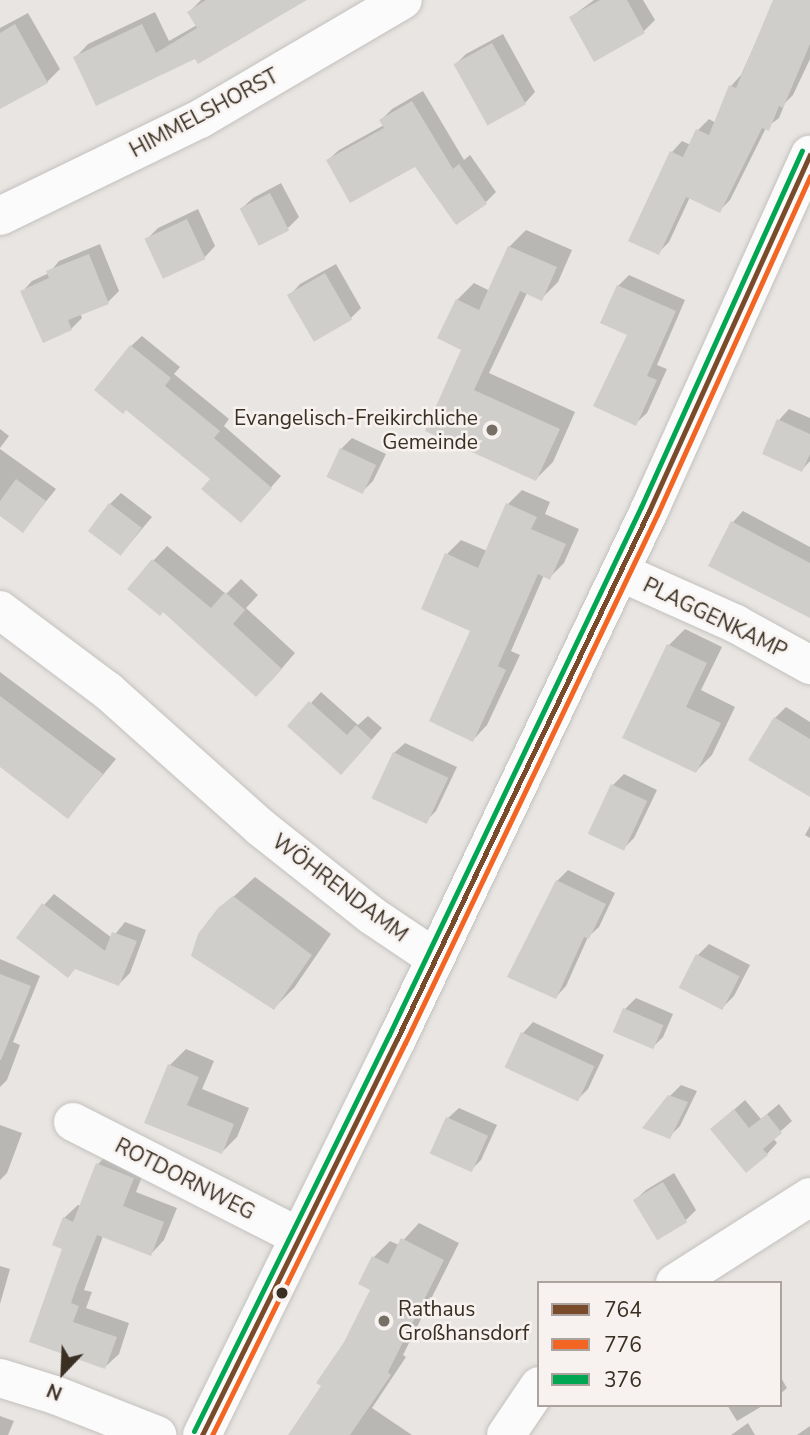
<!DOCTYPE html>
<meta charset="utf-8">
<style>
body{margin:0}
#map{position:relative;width:810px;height:1435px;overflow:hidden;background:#e8e5e2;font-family:"Nunito Sans",sans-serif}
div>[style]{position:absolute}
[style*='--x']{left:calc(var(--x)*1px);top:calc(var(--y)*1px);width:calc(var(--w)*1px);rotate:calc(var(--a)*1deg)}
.shadow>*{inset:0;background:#0003}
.building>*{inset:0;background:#d0cecb;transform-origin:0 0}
.roads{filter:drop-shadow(0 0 2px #c3c1be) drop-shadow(0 0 2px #c3c1be)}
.minor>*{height:38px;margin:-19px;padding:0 19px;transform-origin:19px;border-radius:19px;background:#fcfbfb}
.bus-1>*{height:5px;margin:-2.5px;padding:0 2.5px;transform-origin:2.5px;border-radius:2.5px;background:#7a4b2a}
.bus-2>*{height:5px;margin:-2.5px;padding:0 2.5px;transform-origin:2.5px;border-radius:2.5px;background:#f26522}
.bus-3>*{height:5px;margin:-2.5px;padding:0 2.5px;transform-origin:2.5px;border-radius:2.5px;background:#00a651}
.dots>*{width:19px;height:19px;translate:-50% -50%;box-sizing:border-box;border:4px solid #f7f2f0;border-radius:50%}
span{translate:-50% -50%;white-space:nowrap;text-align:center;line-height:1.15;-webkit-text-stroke:5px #f7f2f0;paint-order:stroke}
.street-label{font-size:21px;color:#392f22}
.poi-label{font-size:21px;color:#392f22}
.right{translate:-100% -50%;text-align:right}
.left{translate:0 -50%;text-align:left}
.legend{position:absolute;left:537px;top:1281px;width:245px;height:126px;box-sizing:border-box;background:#f7f2f0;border:2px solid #aba49e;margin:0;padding:9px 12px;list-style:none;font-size:21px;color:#392f22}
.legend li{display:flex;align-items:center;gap:14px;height:35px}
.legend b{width:35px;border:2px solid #aba49e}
.north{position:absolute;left:28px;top:1337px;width:70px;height:70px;-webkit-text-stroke:5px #f7f2f0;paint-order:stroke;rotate:203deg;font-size:19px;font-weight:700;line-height:28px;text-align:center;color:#392f22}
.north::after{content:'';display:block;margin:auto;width:24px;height:32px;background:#392f22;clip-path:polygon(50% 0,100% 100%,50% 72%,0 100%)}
</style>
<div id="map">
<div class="shadow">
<div style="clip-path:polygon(201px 0,303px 0,196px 57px,75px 58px,88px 44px,155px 12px,169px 41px,197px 25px,189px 12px)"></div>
<div style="clip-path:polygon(594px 0,643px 0,655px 20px,644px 31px,595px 59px,571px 17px)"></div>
<div style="clip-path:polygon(775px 0,810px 0,810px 59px,793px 95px,785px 103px,779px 118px,766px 128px,730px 200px,719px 211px,690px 197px,669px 242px,658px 253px,672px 152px,682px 141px,691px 145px,698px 130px,709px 119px,716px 123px,731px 86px,741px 75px)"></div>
<div style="clip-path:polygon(28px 13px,60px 69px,47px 82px,0 107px,0 28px)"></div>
<div style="clip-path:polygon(503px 34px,535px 92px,525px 103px,455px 65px,466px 54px)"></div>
<div style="clip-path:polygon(423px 91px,464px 160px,470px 155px,496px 192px,486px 202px,415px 165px,328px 160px,339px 150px,384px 125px,381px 120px,392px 109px)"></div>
<div style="clip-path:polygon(281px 183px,299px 217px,288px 228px,242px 208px,253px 198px)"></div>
<div style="clip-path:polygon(198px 209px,215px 246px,205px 257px,147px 239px,158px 228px)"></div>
<div style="clip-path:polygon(526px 230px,572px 250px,558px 282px,541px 299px,527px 293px,489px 373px,575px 412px,553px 462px,536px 479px,427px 430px,464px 349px,457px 300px,474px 283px,490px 291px,509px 247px)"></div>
<div style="clip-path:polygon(100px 244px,119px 291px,108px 302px,80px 313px,82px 318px,71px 329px,22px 292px,32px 281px,49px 273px,59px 261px)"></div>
<div style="clip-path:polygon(336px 264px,361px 308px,351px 318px,290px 295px,300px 284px)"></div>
<div style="clip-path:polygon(629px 275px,685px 300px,657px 365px,667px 369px,647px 413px,636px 423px,629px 334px,618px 286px)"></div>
<div style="clip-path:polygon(142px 336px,180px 367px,174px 374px,229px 419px,224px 426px,281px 476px,251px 510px,213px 479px,131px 346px)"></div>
<div style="clip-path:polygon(789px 409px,810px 418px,810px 461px,802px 470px,779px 420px)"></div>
<div style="clip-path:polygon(0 429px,9px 436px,0 448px)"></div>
<div style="clip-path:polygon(352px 438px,386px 454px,373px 481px,362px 492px,328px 476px,341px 449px)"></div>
<div style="clip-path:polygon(0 449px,56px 489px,23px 530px,0 514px)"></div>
<div style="clip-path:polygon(522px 490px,550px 502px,545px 514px,579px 529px,564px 563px,549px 578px,544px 575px,511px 651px,520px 655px,487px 725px,473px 740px,473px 630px,447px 554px,461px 540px,487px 551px,508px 504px)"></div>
<div style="clip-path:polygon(121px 493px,152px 517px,121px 554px,110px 504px)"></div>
<div style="clip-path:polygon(743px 511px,810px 547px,810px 616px,711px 566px,733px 522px)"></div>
<div style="clip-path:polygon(167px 546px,226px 594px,241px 579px,258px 595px,246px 608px,295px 653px,271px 681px,163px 610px,153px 561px)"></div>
<div style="clip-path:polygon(685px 629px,722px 647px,701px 690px,735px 707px,712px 755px,696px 771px,669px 645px)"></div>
<div style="clip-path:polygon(0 672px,116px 759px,68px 817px,0 747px)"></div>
<div style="clip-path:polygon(321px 692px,358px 725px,368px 716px,382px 728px,352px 762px,311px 703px)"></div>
<div style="clip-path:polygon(786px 707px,810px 722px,810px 748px,775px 718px)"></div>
<div style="clip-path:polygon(405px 743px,457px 767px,436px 811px,425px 822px,394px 753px)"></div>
<div style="clip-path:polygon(624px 774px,657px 790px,634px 838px,623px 849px,590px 833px,613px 785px)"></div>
<div style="clip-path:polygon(810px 826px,810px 838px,805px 835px)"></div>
<div style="clip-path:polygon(568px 870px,615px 893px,599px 927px,588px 937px,566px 986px,556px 997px,509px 976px,557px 881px)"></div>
<div style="clip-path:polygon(255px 877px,331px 934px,294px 988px,274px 1008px,219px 910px)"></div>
<div style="clip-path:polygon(54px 894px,112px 938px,125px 922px,146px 930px,130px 973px,119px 984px,44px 905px)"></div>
<div style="clip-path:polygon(709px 944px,750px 965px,734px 996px,723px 1007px,698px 955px)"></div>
<div style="clip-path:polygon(0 959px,40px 976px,13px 1042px,20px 1045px,7px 1080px,0 1087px)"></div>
<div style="clip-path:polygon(636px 998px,673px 1014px,663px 1037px,652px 1048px,615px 1032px,625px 1009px)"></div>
<div style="clip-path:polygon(533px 1022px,604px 1055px,588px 1089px,577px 1100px,506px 1067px,523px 1033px)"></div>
<div style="clip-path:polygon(186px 1049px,214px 1061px,202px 1089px,249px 1108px,237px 1137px,222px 1152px,146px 1122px,170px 1065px)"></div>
<div style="clip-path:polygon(681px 1085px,697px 1091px,680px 1126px,669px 1137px,670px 1096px)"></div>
<div style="clip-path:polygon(745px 1100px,761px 1119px,779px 1104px,792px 1121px,773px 1138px,777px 1143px,767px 1154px,712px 1129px)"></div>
<div style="clip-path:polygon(459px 1108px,497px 1125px,481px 1160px,470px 1171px,448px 1118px)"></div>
<div style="clip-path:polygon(0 1125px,22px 1133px,7px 1173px,0 1180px)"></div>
<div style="clip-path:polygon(112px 1150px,147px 1164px,136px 1192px,177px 1208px,164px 1240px,151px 1254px,103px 1236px,84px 1290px,92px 1292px,86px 1308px,129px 1323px,119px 1354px,105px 1367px,31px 1341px,64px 1248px,64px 1218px,78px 1205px,81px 1206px,98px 1164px)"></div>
<div style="clip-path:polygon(674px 1173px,696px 1210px,686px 1220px,635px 1200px,646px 1190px)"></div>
<div style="clip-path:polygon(419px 1223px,459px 1243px,403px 1355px,406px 1357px,372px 1408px,412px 1435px,291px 1435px,323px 1386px,373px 1289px,373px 1258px,390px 1241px,399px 1245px)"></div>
<div style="clip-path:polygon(0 1266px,10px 1269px,0 1304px)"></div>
<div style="clip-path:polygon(780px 1376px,787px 1388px,780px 1394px)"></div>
<div style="clip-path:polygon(727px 1405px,764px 1405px,737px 1421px)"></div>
<div style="clip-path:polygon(0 1416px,14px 1421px,8px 1435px,0 1435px)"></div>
<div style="clip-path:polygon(748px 1423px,755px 1435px,731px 1435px)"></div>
<div style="clip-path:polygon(810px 1426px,810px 1435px,797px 1435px)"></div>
</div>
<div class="building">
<div style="clip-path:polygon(206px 0,307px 0,198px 64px,195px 59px,96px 106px,73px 57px,142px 24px,156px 53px,197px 28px,187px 12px)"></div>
<div style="clip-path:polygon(600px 0,627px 0,645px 33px,594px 62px,569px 17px)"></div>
<div style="clip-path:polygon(773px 0,810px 0,810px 44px,783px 108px,779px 106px,769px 131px,762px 128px,720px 213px,686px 197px,659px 255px,628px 241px,670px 151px,683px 157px,696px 129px,709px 135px,729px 85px,736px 88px)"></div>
<div style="clip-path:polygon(15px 24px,48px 83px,0 109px,0 33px)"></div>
<div style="left:492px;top:43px;width:70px;height:44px;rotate:61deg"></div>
<div style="clip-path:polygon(412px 101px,453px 169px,459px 164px,487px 204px,456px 225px,415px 167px,350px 203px,326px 160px,384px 128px,379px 120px)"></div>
<div style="left:270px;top:193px;width:42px;height:34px;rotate:63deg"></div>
<div style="left:187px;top:219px;width:44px;height:47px;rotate:65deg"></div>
<div style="clip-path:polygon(508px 246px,557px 267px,542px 301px,520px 291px,474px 390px,560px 429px,536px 481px,425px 431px,461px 350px,437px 338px,456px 299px,479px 310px)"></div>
<div style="clip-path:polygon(89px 254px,109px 304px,68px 320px,72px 330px,43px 343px,20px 291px,49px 278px,46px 271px)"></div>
<div style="left:325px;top:273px;width:54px;height:44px;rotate:60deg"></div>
<div style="clip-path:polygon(617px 285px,676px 311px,647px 376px,657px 380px,636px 426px,593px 406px,627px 335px,600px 323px)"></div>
<div style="clip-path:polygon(130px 345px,171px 378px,165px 386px,220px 431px,214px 438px,272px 488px,241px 523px,201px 489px,210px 479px,126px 410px,123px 414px,94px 390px)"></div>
<div style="clip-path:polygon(777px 419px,810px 434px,810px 454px,802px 472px,762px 454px)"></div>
<div style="left:340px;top:448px;width:40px;height:32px;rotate:25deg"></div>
<div style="clip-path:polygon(16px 479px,46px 501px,23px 533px,0 516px,0 501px)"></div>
<div style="left:109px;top:503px;width:41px;height:35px;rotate:37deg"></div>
<div style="clip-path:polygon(506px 503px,537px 517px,531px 529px,566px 544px,550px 580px,538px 574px,498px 666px,506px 670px,473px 742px,429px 721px,470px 631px,421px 609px,445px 553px,478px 568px)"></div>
<div style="clip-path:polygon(731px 521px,810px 563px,810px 618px,708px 566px)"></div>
<div style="clip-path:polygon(152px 559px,211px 608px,225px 592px,245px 610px,233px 624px,282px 669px,256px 697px,163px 612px,160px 616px,127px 589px)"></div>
<div style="clip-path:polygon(667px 644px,707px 663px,686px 707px,721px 723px,696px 773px,622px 738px)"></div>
<div style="clip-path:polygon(0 696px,103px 774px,68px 819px,0 767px)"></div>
<div style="clip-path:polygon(309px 701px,347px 735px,356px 725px,372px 740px,341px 775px,287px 726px)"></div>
<div style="clip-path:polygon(774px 717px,810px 739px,810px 797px,748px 760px)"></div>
<div style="left:393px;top:752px;width:61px;height:51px;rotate:25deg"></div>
<div style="left:611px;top:784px;width:40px;height:55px;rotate:25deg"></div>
<div style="clip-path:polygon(556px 880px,606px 904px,589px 939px,584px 937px,556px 999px,507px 977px)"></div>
<div style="clip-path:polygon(233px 896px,312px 955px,274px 1010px,191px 956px,198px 934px,218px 908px)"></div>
<div style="clip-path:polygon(42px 903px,105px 951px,112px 932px,137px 941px,119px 986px,75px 969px,68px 978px,16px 938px)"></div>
<div style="left:696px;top:954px;width:49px;height:38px;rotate:27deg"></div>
<div style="clip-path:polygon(0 974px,31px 986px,1px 1060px,0 1060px)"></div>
<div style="left:623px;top:1008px;width:44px;height:26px;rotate:23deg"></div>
<div style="left:521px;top:1032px;width:81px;height:39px;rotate:25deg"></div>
<div style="clip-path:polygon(168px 1064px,199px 1077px,187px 1105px,234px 1124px,222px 1154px,144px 1123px)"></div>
<div style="clip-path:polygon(668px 1095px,688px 1102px,670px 1139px,642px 1128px)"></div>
<div style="clip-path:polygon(734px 1109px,749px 1128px,767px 1114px,782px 1133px,763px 1149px,768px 1155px,746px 1173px,710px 1129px)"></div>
<div style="left:446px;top:1117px;width:46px;height:40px;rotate:24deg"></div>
<div style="clip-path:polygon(96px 1163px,134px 1178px,123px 1206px,164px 1222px,151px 1256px,97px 1235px,77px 1285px,71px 1303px,79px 1306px,73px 1322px,117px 1337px,105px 1369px,29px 1342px,62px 1249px,52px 1245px,63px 1217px,73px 1222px)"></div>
<div style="left:663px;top:1182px;width:47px;height:35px;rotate:59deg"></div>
<div style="clip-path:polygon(401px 1238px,444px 1260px,388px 1372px,391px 1375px,350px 1435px,288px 1435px,321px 1386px,316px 1383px,344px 1342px,370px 1290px,358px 1284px,372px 1256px,388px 1264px)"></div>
</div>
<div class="roads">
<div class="minor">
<div style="--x:0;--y:216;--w:222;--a:-25.9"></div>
<div style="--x:200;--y:119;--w:235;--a:-30.4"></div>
<div style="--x:620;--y:572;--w:127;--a:24.1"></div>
<div style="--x:736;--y:624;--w:85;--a:29"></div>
<div style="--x:0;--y:610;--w:135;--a:36.9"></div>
<div style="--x:108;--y:691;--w:204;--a:41.8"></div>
<div style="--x:260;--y:827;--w:142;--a:38.4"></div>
<div style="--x:371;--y:915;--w:77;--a:33.9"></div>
<div style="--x:73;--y:1122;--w:252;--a:26.9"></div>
<div style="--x:675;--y:1283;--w:160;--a:-32.5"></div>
<div style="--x:0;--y:1378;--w:58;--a:17.2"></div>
<div style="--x:55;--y:1395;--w:110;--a:21.4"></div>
<div style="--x:202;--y:1435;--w:441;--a:-63.8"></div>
<div style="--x:397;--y:1039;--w:585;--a:-64.49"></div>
<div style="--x:649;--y:511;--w:391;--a:-65.7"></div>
<div style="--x:506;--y:1435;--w:59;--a:-56"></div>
</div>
</div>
<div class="bus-1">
<div style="--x:202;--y:1435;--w:441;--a:-63.8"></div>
<div style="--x:397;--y:1039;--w:585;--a:-64.49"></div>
<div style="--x:649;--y:511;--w:391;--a:-65.7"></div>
</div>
<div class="bus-2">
<div style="--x:212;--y:1435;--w:437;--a:-63.8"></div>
<div style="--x:405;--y:1043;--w:585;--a:-64.49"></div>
<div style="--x:657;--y:515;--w:372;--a:-65.7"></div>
</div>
<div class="bus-3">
<div style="--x:194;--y:1431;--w:441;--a:-63.8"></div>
<div style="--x:389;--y:1035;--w:585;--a:-64.49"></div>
<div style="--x:641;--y:507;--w:391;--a:-65.7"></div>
</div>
<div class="dots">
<div style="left:492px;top:430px;background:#766f65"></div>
<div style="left:282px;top:1293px;background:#392f22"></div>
<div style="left:384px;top:1321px;background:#766f65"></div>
</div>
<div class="street-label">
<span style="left:204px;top:113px;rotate:-28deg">HIMMELSHORST</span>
<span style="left:715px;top:618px;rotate:26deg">PLAGGENKAMP</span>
<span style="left:340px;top:888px;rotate:37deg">WÖHRENDAMM</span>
<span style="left:185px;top:1179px;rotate:27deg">ROTDORNWEG</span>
</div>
<div class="poi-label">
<span class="right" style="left:478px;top:430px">Evangelisch-Freikirchliche<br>Gemeinde</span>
<span class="left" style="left:398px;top:1321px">Rathaus<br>Großhansdorf</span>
</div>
<ul class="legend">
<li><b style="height:9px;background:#7a4b2a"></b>764</li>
<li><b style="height:9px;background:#f26522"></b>776</li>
<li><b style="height:9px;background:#00a651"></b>376</li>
</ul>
<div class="north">N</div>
</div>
